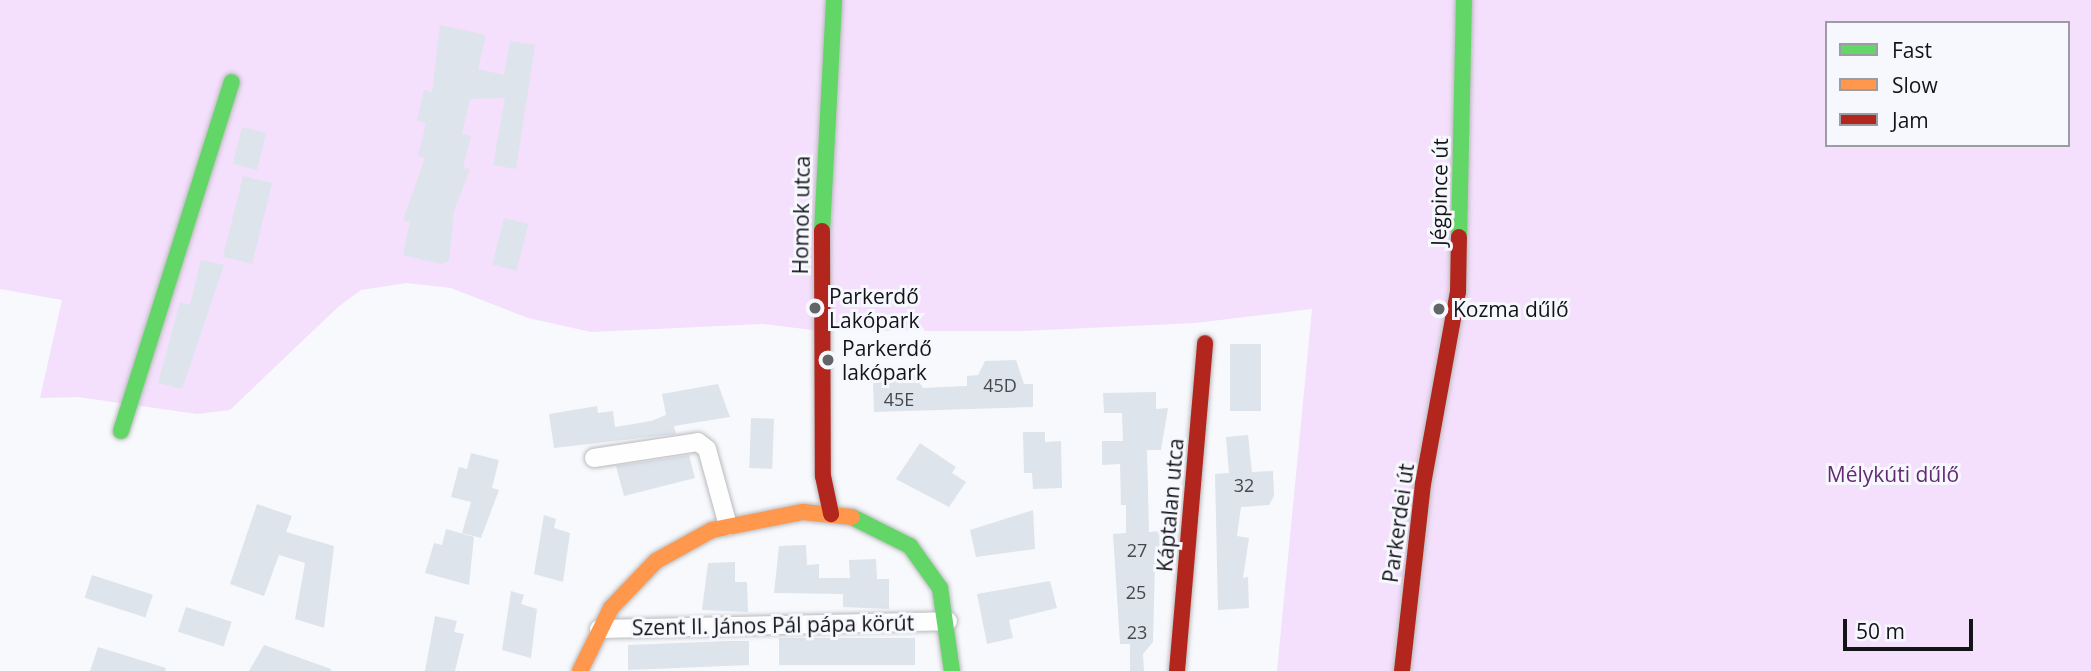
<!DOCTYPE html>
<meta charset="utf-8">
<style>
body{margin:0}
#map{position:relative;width:2091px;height:671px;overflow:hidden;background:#f8f9fc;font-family:"Open Sans",sans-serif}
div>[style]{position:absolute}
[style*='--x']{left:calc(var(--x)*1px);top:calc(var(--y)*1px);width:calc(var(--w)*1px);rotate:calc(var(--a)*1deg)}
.green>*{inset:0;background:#f4dffc}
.building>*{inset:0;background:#dee4ec;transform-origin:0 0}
.roads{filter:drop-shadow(0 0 2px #b9babd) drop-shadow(0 0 2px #b9babd)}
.street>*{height:18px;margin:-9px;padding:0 9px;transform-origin:9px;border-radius:9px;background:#fefeff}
.fast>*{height:16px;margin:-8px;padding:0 8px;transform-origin:8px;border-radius:8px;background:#63d668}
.slow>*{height:16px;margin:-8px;padding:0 8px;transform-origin:8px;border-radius:8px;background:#ff974d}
.jam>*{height:16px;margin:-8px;padding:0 8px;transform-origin:8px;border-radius:8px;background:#b3261e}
.dots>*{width:19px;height:19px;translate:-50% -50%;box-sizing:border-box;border:4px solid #f6f8fe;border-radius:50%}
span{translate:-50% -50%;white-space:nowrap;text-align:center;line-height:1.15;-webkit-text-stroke:6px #f6f8fe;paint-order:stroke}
.number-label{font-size:18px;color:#46484d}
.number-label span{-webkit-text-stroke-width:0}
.street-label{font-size:21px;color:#131418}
.poi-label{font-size:21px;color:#131418}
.left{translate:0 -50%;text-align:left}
.park-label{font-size:21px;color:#652a74}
.legend{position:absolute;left:1825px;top:21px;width:245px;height:126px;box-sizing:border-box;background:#f6f8fe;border:2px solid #9b9da2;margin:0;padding:9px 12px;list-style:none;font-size:21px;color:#131418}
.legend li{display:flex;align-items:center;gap:14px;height:35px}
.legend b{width:35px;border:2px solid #9b9da2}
.scale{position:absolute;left:1843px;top:619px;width:130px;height:32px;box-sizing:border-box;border:4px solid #131418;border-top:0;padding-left:9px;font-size:21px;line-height:24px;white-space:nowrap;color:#131418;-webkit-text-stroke:5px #f6f8fe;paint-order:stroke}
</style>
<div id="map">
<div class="green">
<div style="clip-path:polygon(evenodd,0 0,2091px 0,2091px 671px,1277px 671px,1312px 309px,1195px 323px,1024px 331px,821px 331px,763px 324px,591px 332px,528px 318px,451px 288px,407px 283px,361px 290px,338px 307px,230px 410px,197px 414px,78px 397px,40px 398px,62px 300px,0 289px,0 0,1827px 23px,2068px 23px,2068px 145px,1827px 145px,1827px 23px)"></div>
</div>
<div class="building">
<div style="clip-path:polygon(440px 25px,486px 35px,478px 69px,504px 75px,510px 41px,535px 45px,516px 169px,493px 165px,505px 98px,470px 99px,462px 134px,471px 136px,463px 168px,470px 169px,454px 211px,449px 261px,441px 264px,403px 255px,410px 222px,403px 220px,425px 158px,418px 156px,426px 123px,417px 121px,424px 90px,432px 92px)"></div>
<div style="left:242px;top:127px;width:25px;height:38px;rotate:14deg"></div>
<div style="left:243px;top:176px;width:30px;height:83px;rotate:14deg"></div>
<div style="left:504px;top:218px;width:25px;height:48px;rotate:14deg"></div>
<div style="clip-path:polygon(201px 260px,224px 265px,182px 389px,158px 383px,180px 302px,190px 305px)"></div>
<div style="left:1230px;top:344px;width:31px;height:67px"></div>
<div style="clip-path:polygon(1016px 360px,1024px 384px,1033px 384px,1033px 407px,874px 412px,873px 380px,881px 380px,881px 370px,913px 372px,923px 388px,967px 386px,967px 376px,978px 375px,985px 361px)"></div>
<div style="clip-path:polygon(718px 384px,730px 417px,674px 426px,676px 434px,554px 448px,549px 414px,597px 406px,598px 413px,613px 411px,615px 427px,651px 421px,666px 415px,662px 394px)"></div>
<div style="clip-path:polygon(1156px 392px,1156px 409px,1168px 408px,1161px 450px,1147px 450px,1149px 532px,1159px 531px,1161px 565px,1155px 565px,1153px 642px,1143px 654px,1144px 671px,1130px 671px,1130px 644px,1120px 644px,1113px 534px,1126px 533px,1126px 505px,1121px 505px,1120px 464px,1102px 465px,1102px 441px,1123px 441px,1122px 413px,1104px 413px,1103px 393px)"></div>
<div style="left:751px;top:418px;width:23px;height:50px;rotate:2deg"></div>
<div style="clip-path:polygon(1023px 432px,1045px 432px,1045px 442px,1061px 441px,1062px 488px,1033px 489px,1032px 473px,1024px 473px)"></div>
<div style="clip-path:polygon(1248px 435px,1252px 472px,1273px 471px,1274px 496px,1269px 505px,1241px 507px,1237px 536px,1249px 538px,1243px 578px,1248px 577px,1249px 608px,1218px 610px,1215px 474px,1229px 473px,1226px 437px)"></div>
<div style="clip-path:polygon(920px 443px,956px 467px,952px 473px,966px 482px,949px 507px,896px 479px)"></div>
<div style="clip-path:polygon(471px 453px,499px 460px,492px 488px,499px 490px,481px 538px,462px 533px,471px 502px,451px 497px,459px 467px,467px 469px)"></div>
<div style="clip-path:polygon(689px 455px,695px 478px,624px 496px,616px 466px)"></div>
<div style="clip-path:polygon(257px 504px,292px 516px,286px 532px,334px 546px,324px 628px,295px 619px,305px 563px,279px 555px,264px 596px,230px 584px)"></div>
<div style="clip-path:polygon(1033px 510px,1035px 549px,976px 557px,970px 530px)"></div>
<div style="clip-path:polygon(544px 515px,556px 519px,554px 528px,570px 533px,563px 582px,534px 574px)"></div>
<div style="clip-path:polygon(446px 529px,474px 537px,469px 585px,425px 573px,434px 543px,442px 545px)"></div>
<div style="clip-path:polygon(806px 545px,807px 565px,819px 564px,819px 578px,850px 578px,849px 560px,876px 559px,877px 579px,889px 579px,889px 609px,843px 607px,843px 594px,774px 593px,779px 546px)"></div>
<div style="clip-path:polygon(735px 562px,735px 582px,747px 582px,748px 612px,702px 610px,708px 563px)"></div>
<div style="left:92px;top:575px;width:64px;height:24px;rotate:18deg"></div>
<div style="clip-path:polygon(1050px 581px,1057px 608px,1009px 620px,1013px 638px,987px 644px,977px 594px)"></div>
<div style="clip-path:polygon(511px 591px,524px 595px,521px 604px,537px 609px,531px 658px,502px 650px)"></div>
<div style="left:186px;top:607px;width:48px;height:26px;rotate:18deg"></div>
<div style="clip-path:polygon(435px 616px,457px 621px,454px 632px,464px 634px,455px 671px,425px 671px)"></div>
<div style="left:915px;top:638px;width:27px;height:136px;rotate:90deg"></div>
<div style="clip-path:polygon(730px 641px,749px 641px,749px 665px,628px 670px,628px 645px)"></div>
<div style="clip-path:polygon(264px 645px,331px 669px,331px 671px,249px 671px)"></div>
<div style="clip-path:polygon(98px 647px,166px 668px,165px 671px,90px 671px)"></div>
</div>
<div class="roads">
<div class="street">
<div style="--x:594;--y:458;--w:105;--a:-8.7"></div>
<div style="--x:698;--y:442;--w:11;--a:38"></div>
<div style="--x:707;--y:449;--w:80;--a:74.7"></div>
<div style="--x:599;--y:629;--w:349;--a:-1.3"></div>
</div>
<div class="fast">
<div style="--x:822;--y:231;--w:231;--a:-87"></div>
<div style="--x:1459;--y:237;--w:237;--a:-88.8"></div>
<div style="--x:121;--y:431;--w:366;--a:-72.4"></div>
<div style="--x:852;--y:517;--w:65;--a:26.6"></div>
<div style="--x:910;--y:546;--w:52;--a:54.5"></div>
<div style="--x:940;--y:588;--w:84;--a:81.8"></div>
</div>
<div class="slow">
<div style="--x:580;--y:671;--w:70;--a:-63.8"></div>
<div style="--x:611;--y:608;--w:65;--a:-46.2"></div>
<div style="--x:656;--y:561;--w:64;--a:-29"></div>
<div style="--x:712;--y:530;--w:93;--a:-11.2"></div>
<div style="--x:803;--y:512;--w:49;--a:5.8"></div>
</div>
<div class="jam">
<div style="--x:822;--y:231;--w:245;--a:89.8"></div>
<div style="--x:823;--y:476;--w:39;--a:78"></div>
<div style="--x:1177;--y:671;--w:329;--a:-85.1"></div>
<div style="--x:1402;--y:671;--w:188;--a:-83.6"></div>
<div style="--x:1423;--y:484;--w:195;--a:-79.7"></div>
<div style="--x:1458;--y:292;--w:55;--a:-89"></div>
</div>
</div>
<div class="dots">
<div style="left:815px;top:308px;background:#636468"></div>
<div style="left:1439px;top:309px;background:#636468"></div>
<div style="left:828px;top:360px;background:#636468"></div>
</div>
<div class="number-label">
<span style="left:1000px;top:385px">45D</span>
<span style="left:899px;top:399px">45E</span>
<span style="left:1244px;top:485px">32</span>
<span style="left:1137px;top:550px">27</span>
<span style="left:1136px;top:592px">25</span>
<span style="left:1137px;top:632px">23</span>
</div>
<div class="street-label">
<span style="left:1439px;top:192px;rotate:-89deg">Jégpince út</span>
<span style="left:801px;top:215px;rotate:-89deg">Homok utca</span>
<span style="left:1170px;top:505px;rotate:-85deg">Káptalan utca</span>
<span style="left:1398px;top:523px;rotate:-82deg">Parkerdei út</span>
<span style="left:773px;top:625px;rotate:-1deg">Szent II. János Pál pápa körút</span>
</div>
<div class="poi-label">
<span class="left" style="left:829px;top:308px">Parkerdő<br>Lakópark</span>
<span class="left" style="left:1453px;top:309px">Kozma dűlő</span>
<span class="left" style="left:842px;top:360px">Parkerdő<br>lakópark</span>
</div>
<div class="park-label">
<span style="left:1893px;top:474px">Mélykúti dűlő</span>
</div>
<ul class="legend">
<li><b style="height:9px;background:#63d668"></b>Fast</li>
<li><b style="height:9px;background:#ff974d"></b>Slow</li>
<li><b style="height:9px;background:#b3261e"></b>Jam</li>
</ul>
<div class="scale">50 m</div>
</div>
